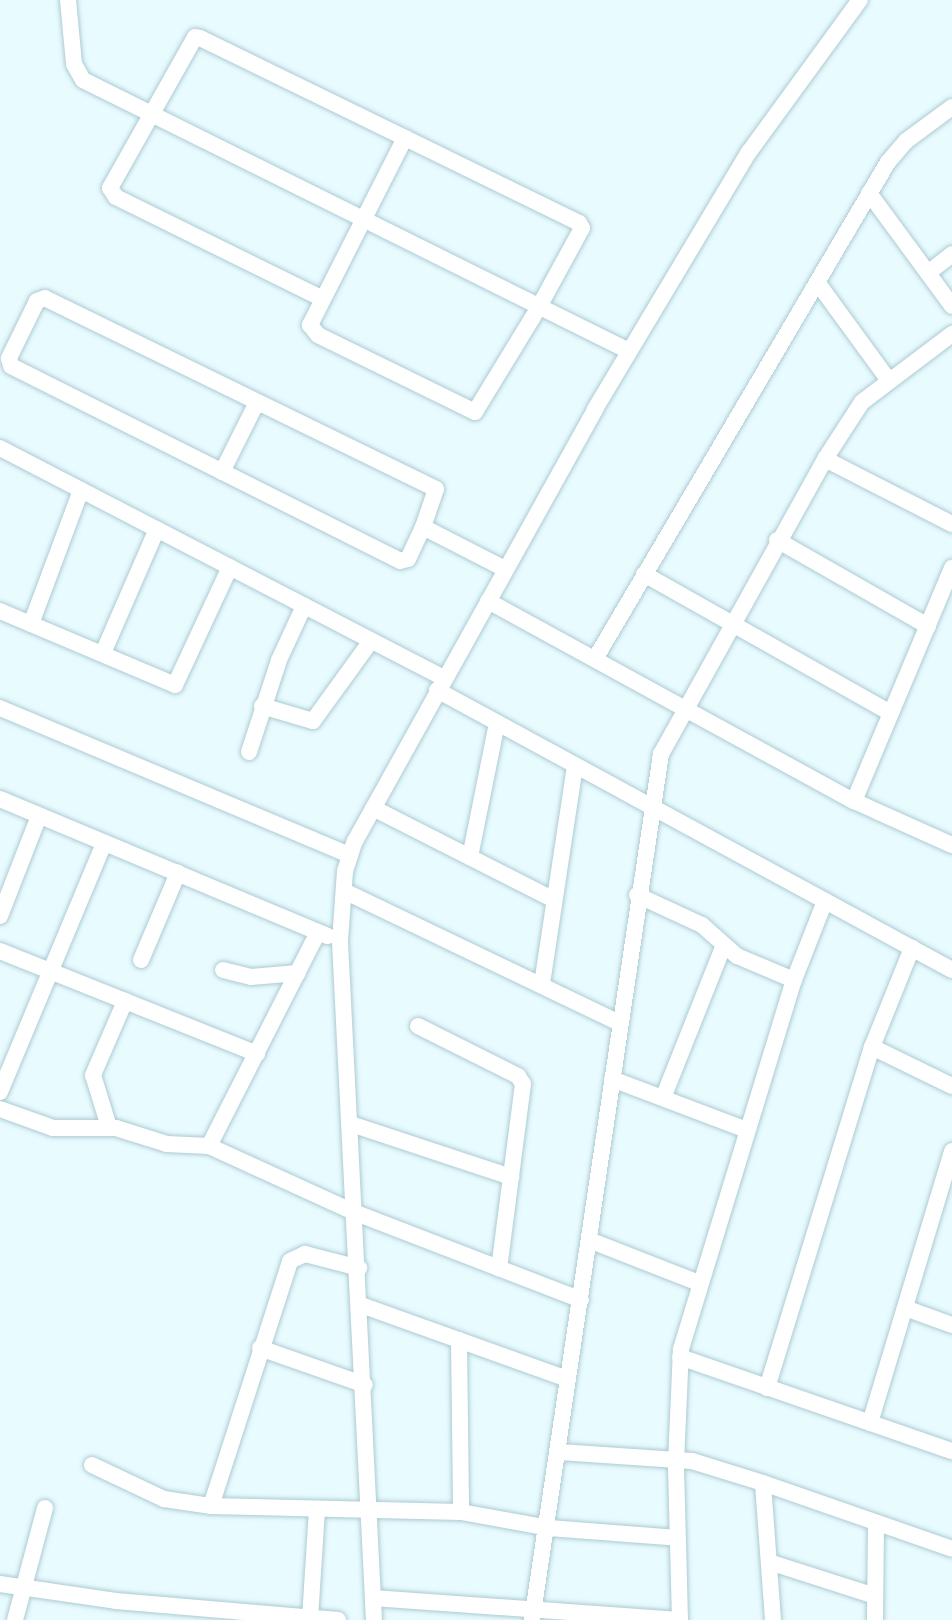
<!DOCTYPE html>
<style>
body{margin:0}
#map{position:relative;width:952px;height:1620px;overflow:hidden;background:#e8fbff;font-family:Raleway,sans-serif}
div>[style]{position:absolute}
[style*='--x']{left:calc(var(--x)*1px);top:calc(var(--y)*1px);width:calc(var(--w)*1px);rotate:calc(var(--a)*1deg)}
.roads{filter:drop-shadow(0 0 2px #accbd2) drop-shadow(0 0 2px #accbd2)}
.minor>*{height:16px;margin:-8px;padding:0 8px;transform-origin:8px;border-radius:8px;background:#fff}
span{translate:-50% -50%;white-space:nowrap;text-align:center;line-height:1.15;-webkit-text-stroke:8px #fff;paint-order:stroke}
</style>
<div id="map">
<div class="roads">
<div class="minor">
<div style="--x:68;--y:0;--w:64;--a:84.6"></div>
<div style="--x:74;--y:64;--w:18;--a:61"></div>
<div style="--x:83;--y:80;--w:610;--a:26.4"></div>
<div style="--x:869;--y:193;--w:140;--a:53.7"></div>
<div style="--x:928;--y:273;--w:31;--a:-38"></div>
<div style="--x:817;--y:282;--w:119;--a:53.9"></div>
<div style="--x:321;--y:298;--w:229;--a:-153.8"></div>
<div style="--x:116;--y:197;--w:11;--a:-124"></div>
<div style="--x:110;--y:188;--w:173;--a:-60.6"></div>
<div style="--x:195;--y:37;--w:5;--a:11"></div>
<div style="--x:200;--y:38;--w:422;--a:26"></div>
<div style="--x:579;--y:223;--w:6;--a:59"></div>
<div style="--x:582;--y:228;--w:90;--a:118.6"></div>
<div style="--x:539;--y:307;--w:123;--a:121.4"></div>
<div style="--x:475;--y:412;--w:175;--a:-153.9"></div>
<div style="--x:318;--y:335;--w:13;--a:-129"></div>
<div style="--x:310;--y:325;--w:210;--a:-63.1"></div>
<div style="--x:0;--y:448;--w:499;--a:27.4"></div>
<div style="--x:825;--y:459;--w:68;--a:-57"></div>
<div style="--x:862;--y:402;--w:113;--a:-37.1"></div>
<div style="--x:222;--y:472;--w:78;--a:-63.4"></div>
<div style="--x:423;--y:527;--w:40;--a:-71.1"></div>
<div style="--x:436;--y:489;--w:435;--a:-154"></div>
<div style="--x:45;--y:298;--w:9;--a:159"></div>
<div style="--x:37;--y:301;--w:64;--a:116.2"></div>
<div style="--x:9;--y:358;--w:8;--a:76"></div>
<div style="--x:11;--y:366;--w:435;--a:26.6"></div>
<div style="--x:400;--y:561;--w:8;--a:-14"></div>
<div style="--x:408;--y:559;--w:35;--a:-65"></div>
<div style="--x:423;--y:527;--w:92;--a:27.1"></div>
<div style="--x:777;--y:540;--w:174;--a:29.7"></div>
<div style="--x:644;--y:574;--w:283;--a:29.4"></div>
<div style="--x:488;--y:601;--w:417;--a:28.7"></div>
<div style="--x:854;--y:801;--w:107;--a:24.2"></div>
<div style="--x:0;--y:611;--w:190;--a:22.9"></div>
<div style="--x:175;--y:685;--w:130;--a:-65"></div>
<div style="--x:31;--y:624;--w:143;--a:-69.5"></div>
<div style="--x:103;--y:653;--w:135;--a:-66.5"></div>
<div style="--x:595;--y:659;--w:577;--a:-59.48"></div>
<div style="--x:888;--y:162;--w:28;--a:-49"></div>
<div style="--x:906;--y:141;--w:57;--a:-36.5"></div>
<div style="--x:437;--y:690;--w:586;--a:28.53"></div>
<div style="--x:262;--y:706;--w:53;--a:16.4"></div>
<div style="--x:313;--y:721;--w:99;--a:-54.1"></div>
<div style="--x:0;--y:708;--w:380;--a:22.8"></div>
<div style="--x:249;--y:752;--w:97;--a:-71.9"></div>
<div style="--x:279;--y:660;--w:60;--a:-65.2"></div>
<div style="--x:0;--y:799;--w:355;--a:22.7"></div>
<div style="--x:854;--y:801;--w:253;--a:-67.2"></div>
<div style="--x:373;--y:808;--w:203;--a:26.9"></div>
<div style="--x:470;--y:857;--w:137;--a:-78.6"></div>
<div style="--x:344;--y:891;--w:306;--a:25.6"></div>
<div style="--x:637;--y:895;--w:72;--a:24.8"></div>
<div style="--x:702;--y:925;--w:47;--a:41.5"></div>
<div style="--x:737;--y:956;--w:62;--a:22.8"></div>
<div style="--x:0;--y:916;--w:107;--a:-68.7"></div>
<div style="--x:0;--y:951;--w:277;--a:21.8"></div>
<div style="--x:141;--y:960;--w:95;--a:-67"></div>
<div style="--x:223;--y:970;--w:29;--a:14"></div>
<div style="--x:251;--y:977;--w:47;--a:-4.9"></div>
<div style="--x:542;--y:984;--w:221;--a:-81.4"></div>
<div style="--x:418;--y:1026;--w:112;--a:26.6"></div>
<div style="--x:518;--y:1076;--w:9;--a:58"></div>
<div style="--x:523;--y:1084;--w:186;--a:97.4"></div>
<div style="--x:872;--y:1047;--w:89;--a:26"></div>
<div style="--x:612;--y:1079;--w:144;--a:20.7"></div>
<div style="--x:0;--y:1092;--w:270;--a:-67.3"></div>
<div style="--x:663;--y:1098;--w:162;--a:-68.3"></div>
<div style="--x:0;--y:1109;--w:56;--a:19.7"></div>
<div style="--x:53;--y:1128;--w:63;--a:0"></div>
<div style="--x:116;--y:1128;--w:53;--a:17.4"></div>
<div style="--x:167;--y:1144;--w:42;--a:2.7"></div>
<div style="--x:209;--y:1146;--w:240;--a:-63"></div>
<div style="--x:351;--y:1124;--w:169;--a:18.3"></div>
<div style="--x:109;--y:1127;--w:54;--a:-107.1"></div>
<div style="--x:93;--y:1075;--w:81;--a:-66.6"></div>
<div style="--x:209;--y:1146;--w:162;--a:24.5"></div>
<div style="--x:356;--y:1213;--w:241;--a:21.1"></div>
<div style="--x:589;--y:1240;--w:118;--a:21.4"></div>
<div style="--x:361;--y:1305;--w:220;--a:19.7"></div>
<div style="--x:905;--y:1308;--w:50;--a:19.9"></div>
<div style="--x:459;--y:1340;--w:172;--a:89.3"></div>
<div style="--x:260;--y:1348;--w:111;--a:19.4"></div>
<div style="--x:680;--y:1357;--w:288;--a:19.1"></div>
<div style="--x:767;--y:1388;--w:357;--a:-72.9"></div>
<div style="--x:872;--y:1047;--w:107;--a:-68"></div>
<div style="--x:870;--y:1423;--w:284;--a:-73.2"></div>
<div style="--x:560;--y:1452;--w:132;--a:3.9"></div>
<div style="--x:692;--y:1461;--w:74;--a:17.2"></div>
<div style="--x:92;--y:1465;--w:80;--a:25.3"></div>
<div style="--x:164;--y:1499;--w:48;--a:8.5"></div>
<div style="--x:211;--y:1506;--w:250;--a:1.4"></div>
<div style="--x:461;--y:1512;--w:89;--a:10.3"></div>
<div style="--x:549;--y:1528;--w:129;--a:4.4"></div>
<div style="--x:211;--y:1506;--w:257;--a:-72.1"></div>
<div style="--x:290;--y:1261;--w:17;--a:-25"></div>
<div style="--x:305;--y:1254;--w:56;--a:14.5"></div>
<div style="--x:769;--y:1562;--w:111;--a:17.8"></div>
<div style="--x:0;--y:1584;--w:117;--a:8.3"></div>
<div style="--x:116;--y:1601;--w:223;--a:4.9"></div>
<div style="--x:373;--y:1598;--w:307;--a:4.1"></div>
<div style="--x:310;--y:1618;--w:107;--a:-86.3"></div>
<div style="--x:15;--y:1620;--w:116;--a:-75"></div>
<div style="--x:374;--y:1620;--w:680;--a:-92.87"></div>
<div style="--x:340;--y:941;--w:70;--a:-85.9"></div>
<div style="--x:345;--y:871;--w:32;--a:-72"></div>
<div style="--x:355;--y:841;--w:494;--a:-60.9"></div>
<div style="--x:595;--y:409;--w:300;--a:-59.1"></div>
<div style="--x:749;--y:152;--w:188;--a:-53.9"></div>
<div style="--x:532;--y:1620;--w:876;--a:-81.53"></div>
<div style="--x:661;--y:754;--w:338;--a:-60.9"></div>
<div style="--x:825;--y:459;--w:143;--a:27.1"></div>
<div style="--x:680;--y:1620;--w:157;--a:-91.5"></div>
<div style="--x:676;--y:1463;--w:114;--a:-87.5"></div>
<div style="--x:681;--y:1349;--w:386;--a:-73"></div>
<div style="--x:794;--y:980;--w:85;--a:-68.6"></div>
<div style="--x:773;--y:1620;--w:137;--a:-94.2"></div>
<div style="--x:763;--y:1483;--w:200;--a:19.2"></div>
<div style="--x:875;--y:1620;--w:97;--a:-89.4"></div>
</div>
</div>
</div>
